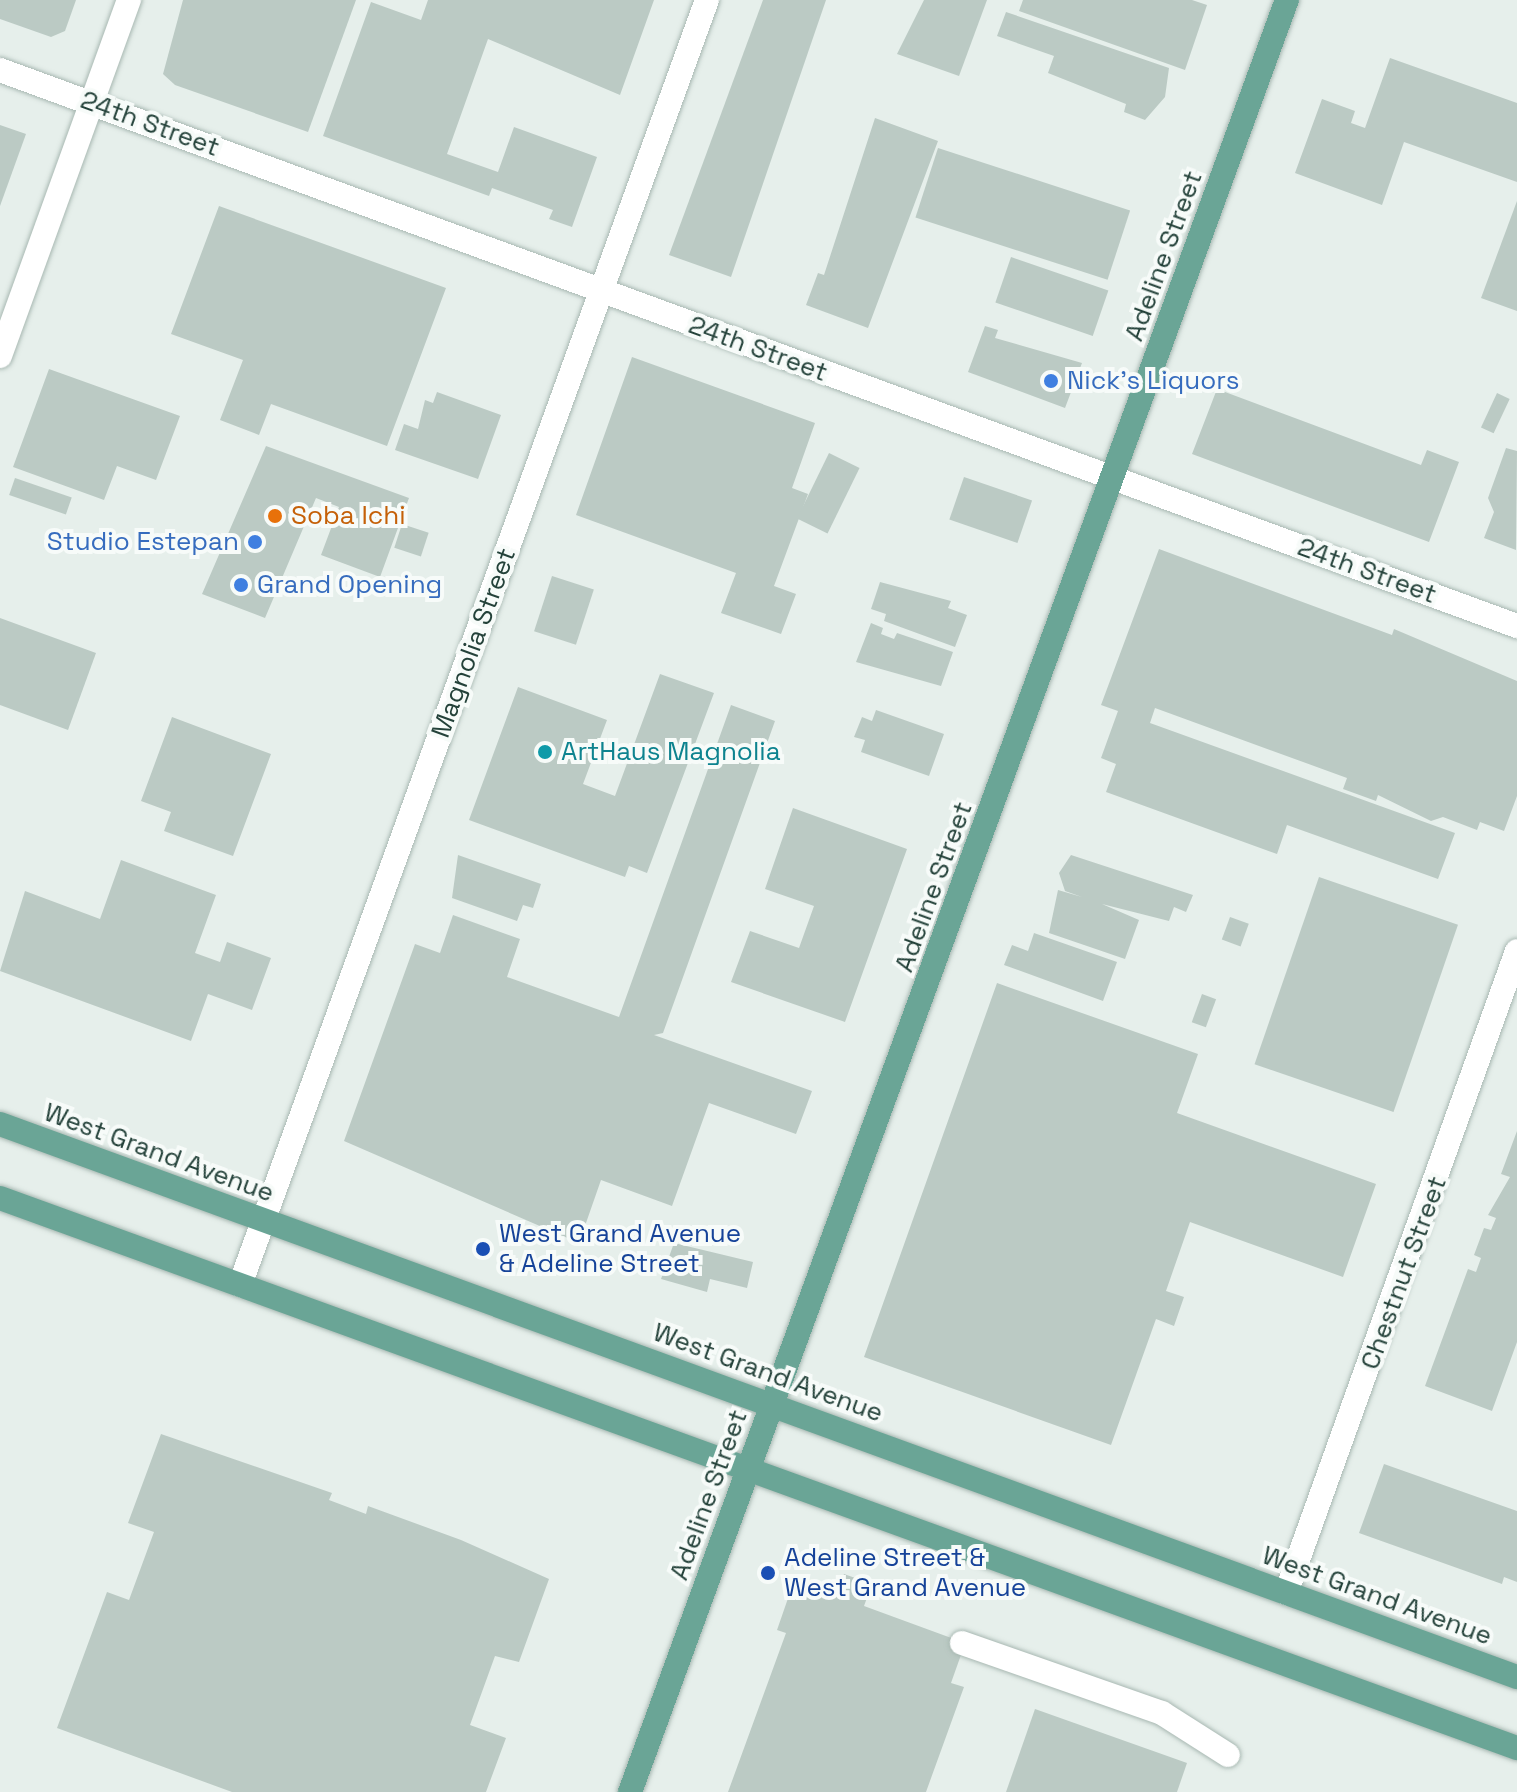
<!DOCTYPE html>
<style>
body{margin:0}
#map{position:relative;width:1517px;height:1792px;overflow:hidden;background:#e6efeb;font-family:"Space Grotesk",sans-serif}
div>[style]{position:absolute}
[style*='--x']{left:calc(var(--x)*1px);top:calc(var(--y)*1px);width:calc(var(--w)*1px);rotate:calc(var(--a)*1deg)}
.building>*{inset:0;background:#bbcac4;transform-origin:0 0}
.roads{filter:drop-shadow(0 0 2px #a8b8b2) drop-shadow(0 0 2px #a8b8b2)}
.minor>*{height:24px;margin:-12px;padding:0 12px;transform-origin:12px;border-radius:12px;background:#fff}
.major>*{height:24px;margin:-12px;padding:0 12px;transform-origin:12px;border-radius:12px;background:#6aa596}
.dots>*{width:22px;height:22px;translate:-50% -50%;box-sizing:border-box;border:4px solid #f7fbf9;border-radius:50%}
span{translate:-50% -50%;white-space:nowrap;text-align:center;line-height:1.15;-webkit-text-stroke:8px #f7fbf9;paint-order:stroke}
.street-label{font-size:26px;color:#24423a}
.shop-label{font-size:26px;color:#366cbe}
.left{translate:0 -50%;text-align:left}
.right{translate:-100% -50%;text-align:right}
.food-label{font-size:26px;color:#c56008}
.culture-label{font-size:26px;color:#0d838f}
.transit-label{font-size:26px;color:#164399}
</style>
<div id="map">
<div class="building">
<div style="clip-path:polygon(0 0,76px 0,65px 31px,51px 37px,0 19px)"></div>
<div style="clip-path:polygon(183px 0,356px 0,308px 132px,175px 85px,163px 74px)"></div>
<div style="clip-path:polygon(428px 0,654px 0,620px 95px,488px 39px,447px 154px,498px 172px,514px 127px,597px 157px,572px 227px,549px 219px,553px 210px,492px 188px,489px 196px,323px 136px,371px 2px,421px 20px)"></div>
<div style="clip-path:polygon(763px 0,826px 0,731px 277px,669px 255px)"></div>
<div style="clip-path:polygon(924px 0,987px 0,959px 76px,897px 54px)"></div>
<div style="clip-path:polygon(1023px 0,1192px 0,1207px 5px,1185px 70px,1019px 11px)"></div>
<div style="clip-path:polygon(1006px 12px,1169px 68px,1165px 97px,1145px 120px,1124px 112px,1126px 104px,1048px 73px,1054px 56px,997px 36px)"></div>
<div style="clip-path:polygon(1390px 58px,1517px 103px,1517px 182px,1404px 142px,1382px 205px,1295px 173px,1322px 99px,1355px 111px,1351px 123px,1365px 128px)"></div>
<div style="clip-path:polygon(875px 118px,938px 141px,868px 328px,806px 305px,818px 273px,824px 275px)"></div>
<div style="clip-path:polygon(0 125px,26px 134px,0 206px)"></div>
<div style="left:938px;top:148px;width:202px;height:73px;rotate:18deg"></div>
<div style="clip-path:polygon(1517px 201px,1517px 311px,1481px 298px)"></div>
<div style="clip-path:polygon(219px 206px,446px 288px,387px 446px,271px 404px,259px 435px,220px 420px,243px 360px,171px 334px)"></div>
<div style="left:1011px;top:257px;width:103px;height:48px;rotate:19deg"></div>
<div style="clip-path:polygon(985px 326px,998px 330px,995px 338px,1082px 363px,1065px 408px,968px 372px)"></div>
<div style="clip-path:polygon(632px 357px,815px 423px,792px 488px,808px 494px,774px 586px,796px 594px,781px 634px,721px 613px,736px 573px,576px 515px)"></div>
<div style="clip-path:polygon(49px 369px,180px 416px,156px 480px,117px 466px,104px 500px,13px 467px)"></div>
<div style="clip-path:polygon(1217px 389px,1421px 465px,1427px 450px,1459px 462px,1429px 542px,1192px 454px)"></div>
<div style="clip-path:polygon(437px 392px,501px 415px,478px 479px,395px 450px,404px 424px,418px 429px,425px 400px,433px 403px)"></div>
<div style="left:1497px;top:393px;width:14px;height:38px;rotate:25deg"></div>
<div style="clip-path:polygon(266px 446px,409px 498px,380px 577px,321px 555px,339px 507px,316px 498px,265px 618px,202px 594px)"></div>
<div style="clip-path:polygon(1506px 448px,1517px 451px,1516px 550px,1484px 538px,1494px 512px,1488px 498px)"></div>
<div style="left:829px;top:453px;width:34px;height:73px;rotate:26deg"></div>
<div style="left:964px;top:477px;width:72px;height:45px;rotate:19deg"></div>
<div style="left:15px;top:478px;width:60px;height:18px;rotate:19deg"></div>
<div style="left:402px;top:524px;width:28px;height:25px;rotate:18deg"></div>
<div style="clip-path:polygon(1159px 549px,1392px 635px,1394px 629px,1517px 681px,1517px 796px,1504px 831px,1480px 822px,1477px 830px,1443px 817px,1431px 821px,1378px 795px,1376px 801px,1343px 789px,1347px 778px,1155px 708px,1150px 723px,1455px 833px,1438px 879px,1287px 825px,1277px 854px,1106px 792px,1116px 764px,1101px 758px,1118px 711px,1101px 705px)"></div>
<div style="left:552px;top:576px;width:44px;height:58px;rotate:18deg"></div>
<div style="clip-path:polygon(880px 582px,951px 601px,948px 608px,967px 615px,955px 647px,884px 621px,886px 614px,871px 609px)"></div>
<div style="clip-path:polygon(0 618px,96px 653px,68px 730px,0 705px)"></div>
<div style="clip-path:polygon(871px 623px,883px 628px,881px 634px,894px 639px,897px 633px,953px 652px,941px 686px,856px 662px)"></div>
<div style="clip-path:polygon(660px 674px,714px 693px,647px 873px,629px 866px,625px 877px,469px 820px,518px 687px,607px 720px,583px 784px,615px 796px)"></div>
<div style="clip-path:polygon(731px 705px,775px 721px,663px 1033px,654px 1035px,812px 1091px,796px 1134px,709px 1103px,672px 1206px,601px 1180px,579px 1243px,344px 1141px,415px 944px,440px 953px,453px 915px,520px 939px,507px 977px,619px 1017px)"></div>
<div style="clip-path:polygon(876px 710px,944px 734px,929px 776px,861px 752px,865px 740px,854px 737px,862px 717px,872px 721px)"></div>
<div style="clip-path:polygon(172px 717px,271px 754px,233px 856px,164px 831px,171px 812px,141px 801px)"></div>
<div style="clip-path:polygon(793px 808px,907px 849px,845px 1022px,731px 982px,750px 931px,799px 948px,814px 906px,765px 889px)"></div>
<div style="clip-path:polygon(458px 855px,541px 884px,533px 908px,523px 905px,517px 921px,452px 898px)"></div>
<div style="clip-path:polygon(1071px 855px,1193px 895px,1186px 912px,1174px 907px,1169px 921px,1102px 904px,1139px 920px,1125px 959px,1049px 933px,1058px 890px,1082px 897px,1065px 891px,1059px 873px)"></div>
<div style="clip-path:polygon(121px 860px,216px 895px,195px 953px,220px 962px,227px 942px,271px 958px,252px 1010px,208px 994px,191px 1041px,0 971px,25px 891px,100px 919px)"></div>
<div style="left:1319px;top:877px;width:147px;height:198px;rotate:19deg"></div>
<div style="left:1230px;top:917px;width:20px;height:24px;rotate:20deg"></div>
<div style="clip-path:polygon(1034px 933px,1117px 962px,1103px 1001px,1004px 965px,1012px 945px,1028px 951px)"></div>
<div style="clip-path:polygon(997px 983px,1198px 1054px,1177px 1113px,1376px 1184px,1343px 1277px,1190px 1222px,1166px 1291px,1184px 1297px,1174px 1326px,1156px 1319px,1111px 1445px,864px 1357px)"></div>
<div style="left:1202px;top:994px;width:15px;height:30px;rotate:20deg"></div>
<div style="clip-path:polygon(1517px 1131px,1517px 1342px,1492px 1411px,1425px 1386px,1468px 1269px,1476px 1272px,1481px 1258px,1474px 1255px,1484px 1228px,1491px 1230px,1496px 1218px,1488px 1215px,1510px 1177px,1501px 1174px)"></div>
<div style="clip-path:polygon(674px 1243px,753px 1262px,747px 1288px,710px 1279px,707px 1292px,661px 1279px)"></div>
<div style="clip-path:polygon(161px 1434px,332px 1493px,329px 1500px,366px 1514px,368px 1506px,461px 1540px,549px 1579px,519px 1662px,495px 1656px,470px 1725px,506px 1738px,486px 1792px,232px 1792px,57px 1728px,107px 1592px,129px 1600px,154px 1532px,128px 1523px)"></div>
<div style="clip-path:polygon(1384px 1464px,1517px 1511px,1517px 1582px,1504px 1577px,1502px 1584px,1359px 1533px)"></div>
<div style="clip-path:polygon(844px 1574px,872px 1584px,864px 1606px,954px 1639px,950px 1648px,962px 1652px,951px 1683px,964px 1687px,926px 1792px,728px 1792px,786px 1633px,777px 1630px,794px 1581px,836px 1596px)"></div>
<div style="clip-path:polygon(1035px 1709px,1187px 1763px,1177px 1792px,1006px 1792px)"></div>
</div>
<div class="roads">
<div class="minor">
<div style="--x:0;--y:70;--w:1616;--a:20.13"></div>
<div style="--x:0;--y:356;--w:379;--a:-70.1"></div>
<div style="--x:240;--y:1285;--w:1367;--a:-70.03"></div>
<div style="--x:1286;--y:1593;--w:682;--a:-70.21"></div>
<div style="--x:962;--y:1643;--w:212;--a:19.3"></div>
<div style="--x:1162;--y:1713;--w:78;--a:32.5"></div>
</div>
<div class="major">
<div style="--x:0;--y:1124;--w:1615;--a:20.03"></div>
<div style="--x:0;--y:1198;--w:1614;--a:19.93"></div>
<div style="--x:630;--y:1792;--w:1909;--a:-69.87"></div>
</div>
</div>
<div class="dots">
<div style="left:1051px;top:381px;background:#3f7fe0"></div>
<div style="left:275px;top:516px;background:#e8710a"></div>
<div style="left:255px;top:542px;background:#3f7fe0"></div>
<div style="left:241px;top:585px;background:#3f7fe0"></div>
<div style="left:545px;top:752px;background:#0f9aa8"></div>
<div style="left:483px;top:1249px;background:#1a4fb4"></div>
<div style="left:768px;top:1573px;background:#1a4fb4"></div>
</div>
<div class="street-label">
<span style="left:150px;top:124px;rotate:20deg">24th Street</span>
<span style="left:1164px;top:256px;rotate:-70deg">Adeline Street</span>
<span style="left:758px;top:349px;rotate:20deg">24th Street</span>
<span style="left:1367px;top:571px;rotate:20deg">24th Street</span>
<span style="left:474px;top:643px;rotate:-70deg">Magnolia Street</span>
<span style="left:934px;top:887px;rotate:-70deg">Adeline Street</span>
<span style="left:159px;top:1153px;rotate:20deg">West Grand Avenue</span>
<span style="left:1404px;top:1273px;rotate:-70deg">Chestnut Street</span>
<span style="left:768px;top:1373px;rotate:20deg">West Grand Avenue</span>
<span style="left:709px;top:1495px;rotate:-70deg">Adeline Street</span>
<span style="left:1377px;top:1596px;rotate:20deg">West Grand Avenue</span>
</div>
<div class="shop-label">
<span class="left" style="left:1067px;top:381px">Nick's Liquors</span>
<span class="right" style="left:239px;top:542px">Studio Estepan</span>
<span class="left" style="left:257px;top:585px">Grand Opening</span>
</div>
<div class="food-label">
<span class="left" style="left:291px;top:516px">Soba Ichi</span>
</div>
<div class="culture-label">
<span class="left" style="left:561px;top:752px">ArtHaus Magnolia</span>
</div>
<div class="transit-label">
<span class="left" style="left:499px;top:1249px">West Grand Avenue<br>&amp; Adeline Street</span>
<span class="left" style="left:784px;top:1573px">Adeline Street &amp;<br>West Grand Avenue</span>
</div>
</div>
